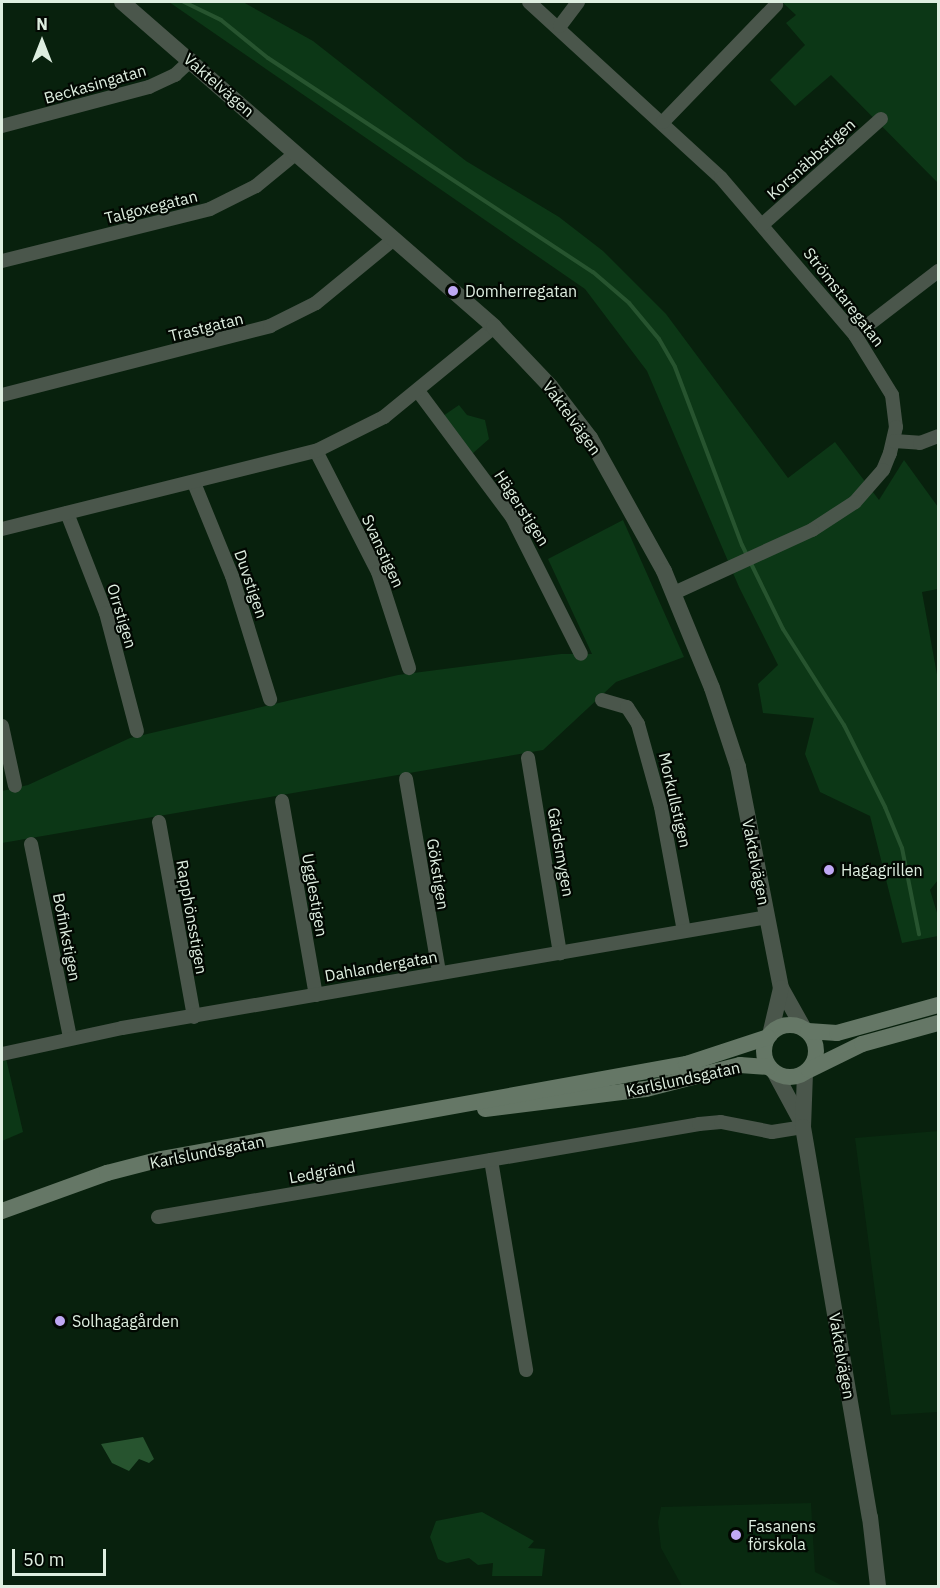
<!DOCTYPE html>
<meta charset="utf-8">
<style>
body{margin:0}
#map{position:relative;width:940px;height:1588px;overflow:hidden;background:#08210d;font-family:"IBM Plex Sans",sans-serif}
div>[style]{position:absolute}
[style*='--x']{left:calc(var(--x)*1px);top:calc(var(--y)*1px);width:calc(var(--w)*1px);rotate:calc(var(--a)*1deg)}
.built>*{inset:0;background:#092a10}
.green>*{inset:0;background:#0c3716}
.water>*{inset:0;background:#27542f}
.stream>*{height:4px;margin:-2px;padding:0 2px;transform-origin:2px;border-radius:2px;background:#27542f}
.minor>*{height:14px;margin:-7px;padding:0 7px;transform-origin:7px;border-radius:7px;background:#4a564b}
.tertiary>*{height:16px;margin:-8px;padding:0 8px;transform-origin:8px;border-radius:8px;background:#4a564b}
.secondary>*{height:16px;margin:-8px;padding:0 8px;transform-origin:8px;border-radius:8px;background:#657766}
.secondary>.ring{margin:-8px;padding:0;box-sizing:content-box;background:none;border:16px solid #657766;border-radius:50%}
.dots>*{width:16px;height:16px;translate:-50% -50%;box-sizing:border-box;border:3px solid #020802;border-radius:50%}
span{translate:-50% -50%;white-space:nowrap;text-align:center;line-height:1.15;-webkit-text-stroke:4.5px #020802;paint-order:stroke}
.street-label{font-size:16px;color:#deeee0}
.poi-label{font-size:16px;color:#deeee0}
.left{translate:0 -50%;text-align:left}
.frame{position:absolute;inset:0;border:3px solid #deeee0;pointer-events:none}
.north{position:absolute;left:12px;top:12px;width:60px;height:60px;-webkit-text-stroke:4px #020802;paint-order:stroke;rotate:0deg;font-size:16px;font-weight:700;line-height:24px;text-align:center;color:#deeee0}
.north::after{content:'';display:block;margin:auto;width:21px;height:27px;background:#deeee0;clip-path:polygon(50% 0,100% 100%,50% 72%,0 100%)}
.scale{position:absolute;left:12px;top:1549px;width:94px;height:27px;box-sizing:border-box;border:3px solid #deeee0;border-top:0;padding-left:8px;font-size:18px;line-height:21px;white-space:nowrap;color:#deeee0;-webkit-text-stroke:4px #020802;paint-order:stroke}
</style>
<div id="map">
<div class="built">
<div style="clip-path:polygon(938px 1131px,938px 1412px,891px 1415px,855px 1138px)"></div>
<div style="clip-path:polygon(811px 1503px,815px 1572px,843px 1586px,682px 1586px,661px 1548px,658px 1522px,661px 1507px)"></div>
</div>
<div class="green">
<div style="clip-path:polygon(169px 2px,243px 2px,313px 41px,466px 161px,559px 217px,603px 251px,666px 314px,788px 478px,835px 442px,879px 500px,904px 460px,938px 507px,938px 589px,922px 592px,938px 680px,938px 880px,930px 890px,938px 916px,938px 936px,902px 943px,870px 816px,820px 792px,805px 754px,814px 718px,763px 713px,758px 684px,778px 665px,739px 587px,647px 371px,585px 289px)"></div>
<div style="clip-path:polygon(782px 2px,938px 2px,938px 183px,831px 75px,795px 106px,770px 80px,805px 45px,786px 23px,796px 15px)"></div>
<div style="clip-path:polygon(459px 405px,467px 415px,485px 420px,489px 439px,472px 454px,443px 416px)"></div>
<div style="clip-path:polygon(623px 520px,684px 657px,616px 682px,543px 750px,2px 843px,2px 791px,28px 785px,130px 738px,398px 675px,561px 654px,592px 654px,548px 559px)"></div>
<div style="clip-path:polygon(2px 1041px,23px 1132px,2px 1141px)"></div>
<div style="clip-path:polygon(482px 1512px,534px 1541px,528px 1548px,545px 1549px,542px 1576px,492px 1576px,493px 1563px,478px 1565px,469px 1558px,447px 1563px,438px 1559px,430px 1537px,436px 1521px)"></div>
</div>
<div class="water">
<div style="clip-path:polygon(143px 1437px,154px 1459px,149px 1463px,139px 1459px,129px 1471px,112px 1463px,101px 1444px)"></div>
</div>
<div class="stream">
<div style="--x:184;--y:2;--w:41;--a:25.9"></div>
<div style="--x:221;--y:20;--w:60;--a:39"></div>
<div style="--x:268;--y:58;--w:389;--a:33.4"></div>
<div style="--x:593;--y:272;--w:48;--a:40.7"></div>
<div style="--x:629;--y:303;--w:47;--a:50.2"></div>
<div style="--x:659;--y:339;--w:32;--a:60"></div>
<div style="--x:675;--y:367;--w:190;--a:69.4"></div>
<div style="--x:742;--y:545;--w:93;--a:64"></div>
<div style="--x:783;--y:629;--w:114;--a:57.6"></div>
<div style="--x:844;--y:725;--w:92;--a:63.4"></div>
<div style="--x:885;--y:807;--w:44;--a:67.5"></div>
<div style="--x:902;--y:848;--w:88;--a:78.8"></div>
</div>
<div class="minor">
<div style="--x:529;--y:2;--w:260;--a:42.5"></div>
<div style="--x:721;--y:178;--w:206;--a:49.5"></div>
<div style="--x:855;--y:335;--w:70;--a:58.3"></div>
<div style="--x:892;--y:395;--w:32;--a:83"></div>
<div style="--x:896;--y:427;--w:27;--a:103"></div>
<div style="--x:890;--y:453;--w:18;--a:112"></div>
<div style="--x:883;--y:470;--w:43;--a:131.2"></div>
<div style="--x:855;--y:502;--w:51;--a:146.9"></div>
<div style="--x:812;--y:530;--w:152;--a:155.5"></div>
<div style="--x:560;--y:26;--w:30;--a:-53"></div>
<div style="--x:663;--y:122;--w:163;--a:-46"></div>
<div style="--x:2;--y:126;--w:152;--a:-14.9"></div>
<div style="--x:149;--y:87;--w:29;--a:-25"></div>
<div style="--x:175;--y:75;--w:22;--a:-43"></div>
<div style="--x:763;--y:224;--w:158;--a:-41.7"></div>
<div style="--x:2;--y:261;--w:214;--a:-14"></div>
<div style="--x:210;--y:209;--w:51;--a:-26.6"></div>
<div style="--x:256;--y:186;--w:50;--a:-39.4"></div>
<div style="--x:855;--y:335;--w:105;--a:-37.6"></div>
<div style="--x:418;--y:391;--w:157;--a:53.3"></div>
<div style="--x:512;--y:517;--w:153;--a:63.3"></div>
<div style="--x:2;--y:395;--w:277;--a:-14.4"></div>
<div style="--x:270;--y:326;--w:51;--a:-26.6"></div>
<div style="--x:316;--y:303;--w:101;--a:-39.4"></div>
<div style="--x:894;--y:441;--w:26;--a:4"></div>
<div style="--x:920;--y:443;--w:19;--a:-21"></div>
<div style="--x:316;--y:451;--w:136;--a:62.9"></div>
<div style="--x:378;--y:572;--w:101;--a:72.1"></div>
<div style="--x:194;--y:483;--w:100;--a:67.8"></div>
<div style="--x:232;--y:576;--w:129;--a:72.8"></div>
<div style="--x:67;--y:513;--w:107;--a:68.7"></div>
<div style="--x:106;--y:613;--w:122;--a:75.3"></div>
<div style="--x:2;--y:529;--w:324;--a:-14"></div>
<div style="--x:316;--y:451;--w:76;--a:-26.6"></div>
<div style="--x:384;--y:417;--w:142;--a:-39.3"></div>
<div style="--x:602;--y:700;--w:26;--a:16"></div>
<div style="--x:627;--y:707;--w:20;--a:57"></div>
<div style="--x:638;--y:724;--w:86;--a:74.5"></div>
<div style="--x:661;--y:807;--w:126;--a:79.5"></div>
<div style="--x:2;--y:726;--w:61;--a:77.8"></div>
<div style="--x:528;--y:758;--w:198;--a:80.7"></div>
<div style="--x:406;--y:779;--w:197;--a:80.3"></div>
<div style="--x:282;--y:801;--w:197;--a:80.1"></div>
<div style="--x:159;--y:822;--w:198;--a:79.8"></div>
<div style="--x:31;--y:844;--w:198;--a:78.6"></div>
<div style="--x:2;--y:1054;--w:123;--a:-12.2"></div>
<div style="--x:122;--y:1028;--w:654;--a:-9.76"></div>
<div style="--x:491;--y:1160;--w:213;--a:80.5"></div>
<div style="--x:158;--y:1217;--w:549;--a:-9.75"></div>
<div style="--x:699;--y:1124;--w:22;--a:-5"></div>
<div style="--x:721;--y:1122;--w:52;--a:11.1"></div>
<div style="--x:772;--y:1132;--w:31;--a:-9"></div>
</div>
<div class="tertiary">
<div style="--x:122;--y:2;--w:494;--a:41.1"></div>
<div style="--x:494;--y:327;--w:81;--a:46.5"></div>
<div style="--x:550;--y:386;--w:66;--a:52.4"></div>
<div style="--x:590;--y:438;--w:152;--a:60.9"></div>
<div style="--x:664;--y:571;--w:126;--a:67.7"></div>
<div style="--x:712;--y:688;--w:83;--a:71.8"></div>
<div style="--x:738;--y:767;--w:225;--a:79"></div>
<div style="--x:781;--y:988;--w:47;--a:60.7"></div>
<div style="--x:770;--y:1035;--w:48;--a:-76.8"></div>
<div style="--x:775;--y:1073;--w:57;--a:61.6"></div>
<div style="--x:805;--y:1073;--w:54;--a:92.1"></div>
<div style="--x:803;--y:1127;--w:396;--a:80.3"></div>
<div style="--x:870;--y:1517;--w:69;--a:83.4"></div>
</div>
<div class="secondary">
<div class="ring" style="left:764px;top:1025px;width:36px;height:36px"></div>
<div style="--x:808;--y:1031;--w:29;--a:4"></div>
<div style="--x:837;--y:1033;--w:105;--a:-15.5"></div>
<div style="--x:809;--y:1070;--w:59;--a:-26.1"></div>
<div style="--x:862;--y:1044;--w:79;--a:-15.4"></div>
<div style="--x:485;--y:1109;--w:162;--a:-7.1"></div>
<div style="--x:646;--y:1089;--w:97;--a:-14.3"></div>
<div style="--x:740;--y:1065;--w:29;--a:4"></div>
<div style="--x:2;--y:1211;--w:112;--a:-19.9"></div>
<div style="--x:107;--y:1173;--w:56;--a:-14.5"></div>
<div style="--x:161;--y:1159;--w:534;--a:-10.26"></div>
<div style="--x:686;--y:1064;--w:86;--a:-18.2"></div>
</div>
<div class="dots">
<div style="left:453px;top:291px;background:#bfa8f4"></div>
<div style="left:829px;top:870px;background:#bfa8f4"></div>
<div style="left:60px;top:1321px;background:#bfa8f4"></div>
<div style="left:736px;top:1535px;background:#bfa8f4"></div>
</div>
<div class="street-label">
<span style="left:95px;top:84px;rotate:-16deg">Beckasingatan</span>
<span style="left:219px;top:85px;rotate:41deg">Vaktelvägen</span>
<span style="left:811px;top:159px;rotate:-42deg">Korsnäbbstigen</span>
<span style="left:151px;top:207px;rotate:-14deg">Talgoxegatan</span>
<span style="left:844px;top:297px;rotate:52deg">Strömstaregatan</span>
<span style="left:206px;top:327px;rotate:-14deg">Trastgatan</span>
<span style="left:572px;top:418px;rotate:54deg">Vaktelvägen</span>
<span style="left:522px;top:508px;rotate:57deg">Hägerstigen</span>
<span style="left:383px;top:551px;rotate:65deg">Svanstigen</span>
<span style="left:251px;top:584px;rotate:71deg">Duvstigen</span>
<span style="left:122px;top:616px;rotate:73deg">Orrstigen</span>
<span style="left:675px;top:800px;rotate:77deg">Morkullstigen</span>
<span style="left:561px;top:852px;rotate:80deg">Gärdsmygen</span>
<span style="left:756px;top:862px;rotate:79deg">Vaktelvägen</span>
<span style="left:438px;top:874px;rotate:81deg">Gökstigen</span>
<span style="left:315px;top:895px;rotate:80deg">Ugglestigen</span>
<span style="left:192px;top:917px;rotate:80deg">Rapphönsstigen</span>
<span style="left:67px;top:937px;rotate:79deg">Bofinkstigen</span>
<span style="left:381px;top:966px;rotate:-10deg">Dahlandergatan</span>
<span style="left:683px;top:1079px;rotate:-12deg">Karlslundsgatan</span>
<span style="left:207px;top:1152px;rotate:-11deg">Karlslundsgatan</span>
<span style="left:322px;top:1172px;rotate:-10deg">Ledgränd</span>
<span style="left:842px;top:1356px;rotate:80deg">Vaktelvägen</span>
</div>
<div class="poi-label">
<span class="left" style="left:465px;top:291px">Domherregatan</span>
<span class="left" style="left:841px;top:870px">Hagagrillen</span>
<span class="left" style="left:72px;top:1321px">Solhagagården</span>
<span class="left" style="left:748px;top:1535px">Fasanens<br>förskola</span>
</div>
<div class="frame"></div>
<div class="north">N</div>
<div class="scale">50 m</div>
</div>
